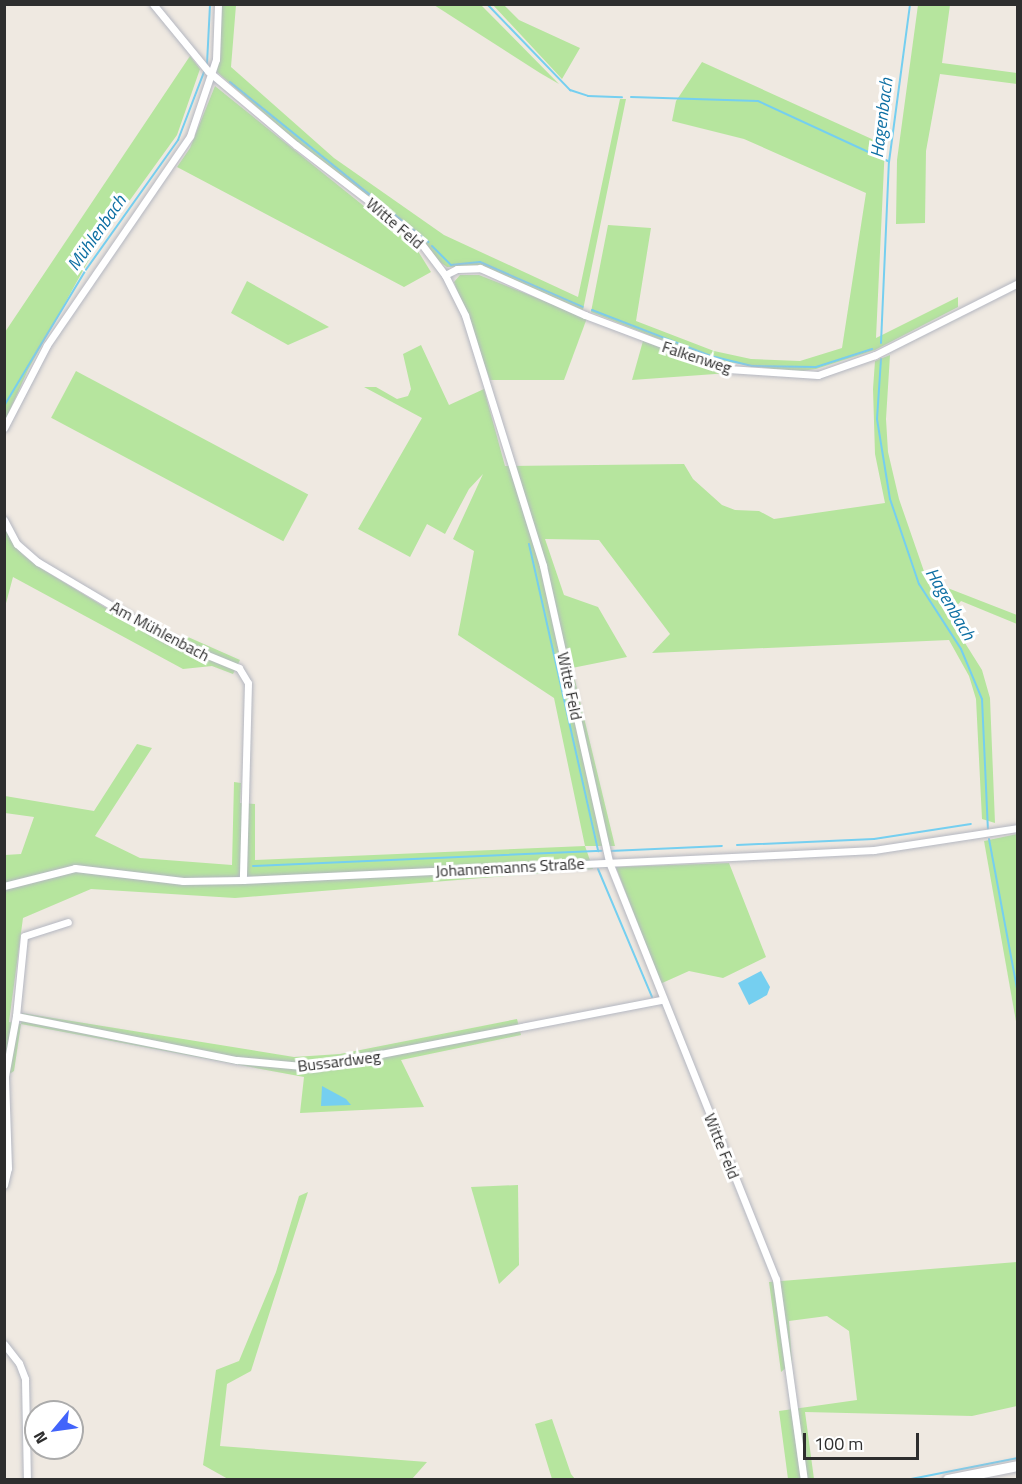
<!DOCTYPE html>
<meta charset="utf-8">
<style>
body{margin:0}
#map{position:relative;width:1022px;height:1484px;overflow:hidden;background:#efe9e1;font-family:"Titillium Web",sans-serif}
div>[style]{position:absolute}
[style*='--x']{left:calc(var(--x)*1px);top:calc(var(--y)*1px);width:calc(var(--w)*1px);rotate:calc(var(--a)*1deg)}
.green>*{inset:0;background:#b6e59e;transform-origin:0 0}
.water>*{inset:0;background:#75cff0}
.stream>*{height:2px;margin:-1px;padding:0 1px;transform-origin:1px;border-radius:1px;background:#75cff0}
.roads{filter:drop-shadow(0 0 2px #b4b7c1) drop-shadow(0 0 2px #b4b7c1)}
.street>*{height:7px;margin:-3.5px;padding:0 3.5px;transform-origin:3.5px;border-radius:3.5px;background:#fff}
.secondary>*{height:10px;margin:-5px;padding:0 5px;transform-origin:5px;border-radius:5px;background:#fff}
span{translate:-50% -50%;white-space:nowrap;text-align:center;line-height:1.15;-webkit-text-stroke:6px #fff;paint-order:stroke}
.street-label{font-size:16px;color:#2e2e2e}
.water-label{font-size:18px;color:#0d6fa3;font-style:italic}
.frame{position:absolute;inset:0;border:6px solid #2e2e2e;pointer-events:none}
.north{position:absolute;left:24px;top:1400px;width:60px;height:60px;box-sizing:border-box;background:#fff;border:2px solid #ababab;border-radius:50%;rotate:241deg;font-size:16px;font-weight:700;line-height:24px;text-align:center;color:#2e2e2e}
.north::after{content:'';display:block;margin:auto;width:21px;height:27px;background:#4264fb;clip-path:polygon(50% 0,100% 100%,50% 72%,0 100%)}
.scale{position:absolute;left:803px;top:1433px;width:116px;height:27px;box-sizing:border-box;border:3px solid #2e2e2e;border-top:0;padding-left:8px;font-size:18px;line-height:21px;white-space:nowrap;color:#2e2e2e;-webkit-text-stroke:4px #fff;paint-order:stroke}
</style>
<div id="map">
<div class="green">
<div style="clip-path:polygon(220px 5px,236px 5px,231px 67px,334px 158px,444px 235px,578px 297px,620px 99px,626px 99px,583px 310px,481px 266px,447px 267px,440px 262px,417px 234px,297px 142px,217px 72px)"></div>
<div style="clip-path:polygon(434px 5px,481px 5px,559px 84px,540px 73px)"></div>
<div style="clip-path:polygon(493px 5px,504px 5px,519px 20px,580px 48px,562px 79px)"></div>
<div style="clip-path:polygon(918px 5px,950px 5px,942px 63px,1017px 73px,1017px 84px,940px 74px,926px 151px,925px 223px,896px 224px,897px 160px)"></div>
<div style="clip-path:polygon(190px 56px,200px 69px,177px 135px,96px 247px,28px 370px,5px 421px,5px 332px)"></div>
<div style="clip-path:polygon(702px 62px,885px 145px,876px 338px,958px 297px,958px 307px,875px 350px,816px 369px,793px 372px,710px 359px,591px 312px,608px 225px,651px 228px,636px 321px,714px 351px,751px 359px,800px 361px,842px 348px,866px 193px,744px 139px,672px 121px,676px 101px)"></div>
<div style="clip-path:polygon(215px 86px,416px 248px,431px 272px,404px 287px,177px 167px,190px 148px)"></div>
<div style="clip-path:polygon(460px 275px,479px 275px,587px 318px,564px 380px,490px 380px,454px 282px)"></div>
<div style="clip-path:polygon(247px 281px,329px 327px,288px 345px,231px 313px)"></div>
<div style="clip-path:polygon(643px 341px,729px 373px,632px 380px)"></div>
<div style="clip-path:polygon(421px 345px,449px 405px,484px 389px,505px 466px,684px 464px,693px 479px,722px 505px,735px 510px,759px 511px,774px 519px,885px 503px,875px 454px,873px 389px,875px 361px,890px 355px,886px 419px,888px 452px,899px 499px,927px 580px,1017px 615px,1017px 624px,961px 601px,948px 616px,982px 670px,990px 698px,995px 823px,982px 819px,976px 699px,969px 676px,949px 640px,652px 653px,670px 634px,599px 540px,545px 539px,564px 595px,598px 607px,627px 657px,572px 668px,615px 846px,585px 846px,593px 869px,235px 898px,91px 889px,23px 918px,9px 1022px,21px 1024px,22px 1013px,294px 1057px,340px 1054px,517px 1019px,521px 1035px,401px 1060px,424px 1107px,300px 1113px,304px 1077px,21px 1024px,14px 1071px,5px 1077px,5px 855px,21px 854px,34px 817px,5px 813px,5px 796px,94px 811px,137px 744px,152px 748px,95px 836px,140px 858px,232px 865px,234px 782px,241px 783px,240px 803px,255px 804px,255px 860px,585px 846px,554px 698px,458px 635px,474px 551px,453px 539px,483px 474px,469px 489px,445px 534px,427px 524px,410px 557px,358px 529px,422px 418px,364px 387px,376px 387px,397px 399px,408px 396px,411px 389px,403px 354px)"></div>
<div style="left:76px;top:371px;width:263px;height:53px;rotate:28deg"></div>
<div style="clip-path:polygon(4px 527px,22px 554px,37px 566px,167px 645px,188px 637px,240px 660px,233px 674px,212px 666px,183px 669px,13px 577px,5px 607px)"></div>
<div style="clip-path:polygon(1017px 834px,1018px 834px,1017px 1027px,984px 841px)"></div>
<div style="clip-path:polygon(729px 863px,766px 957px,723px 978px,689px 971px,660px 984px,616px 867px)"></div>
<div style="clip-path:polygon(518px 1185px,519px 1265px,499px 1284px,471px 1187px)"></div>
<div style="clip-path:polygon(308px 1192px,251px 1371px,227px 1384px,220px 1446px,427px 1462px,412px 1479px,228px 1479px,203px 1465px,216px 1370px,239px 1361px,276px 1272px,299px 1196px)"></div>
<div style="clip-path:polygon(1017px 1262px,1017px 1406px,972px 1416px,805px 1412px,814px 1479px,788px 1479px,779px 1411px,857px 1400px,849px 1331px,827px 1316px,789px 1321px,792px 1363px,781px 1372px,769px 1282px)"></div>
<div style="clip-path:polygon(552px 1419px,571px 1474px,575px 1479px,552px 1479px,535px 1424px)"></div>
</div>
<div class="water">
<div style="clip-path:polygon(761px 971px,770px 987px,767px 995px,749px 1005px,738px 983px)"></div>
<div style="clip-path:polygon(322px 1086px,346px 1099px,351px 1105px,321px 1106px)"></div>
</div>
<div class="stream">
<div style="--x:487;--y:4;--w:120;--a:46"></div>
<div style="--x:570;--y:90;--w:19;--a:18"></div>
<div style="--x:588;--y:96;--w:34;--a:2"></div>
<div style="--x:207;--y:64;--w:60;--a:-87.1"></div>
<div style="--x:230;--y:82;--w:255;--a:38.9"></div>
<div style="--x:631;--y:97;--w:127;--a:1.8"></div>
<div style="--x:758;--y:101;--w:143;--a:24.8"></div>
<div style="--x:432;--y:246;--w:27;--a:45"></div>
<div style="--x:451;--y:265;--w:29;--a:-6"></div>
<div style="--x:480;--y:262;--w:112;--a:23.6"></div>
<div style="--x:592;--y:310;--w:128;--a:21.1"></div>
<div style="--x:711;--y:356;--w:42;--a:13.7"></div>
<div style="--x:752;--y:366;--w:64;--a:0.9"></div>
<div style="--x:816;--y:367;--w:59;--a:-17.8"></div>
<div style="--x:881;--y:343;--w:181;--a:-87.5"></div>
<div style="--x:889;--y:162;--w:159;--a:-82.4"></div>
<div style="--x:881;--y:359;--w:60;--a:93.8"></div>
<div style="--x:877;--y:419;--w:81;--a:80.8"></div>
<div style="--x:890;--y:499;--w:90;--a:71.2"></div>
<div style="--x:919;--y:584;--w:77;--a:57.1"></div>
<div style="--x:961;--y:649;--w:54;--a:67.2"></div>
<div style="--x:982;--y:699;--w:130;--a:87.4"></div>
<div style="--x:4;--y:406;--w:157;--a:-59"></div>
<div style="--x:85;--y:271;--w:161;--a:-54.6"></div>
<div style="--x:178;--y:140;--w:73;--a:-69.1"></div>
<div style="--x:529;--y:544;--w:315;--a:77.3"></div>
<div style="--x:989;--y:839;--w:158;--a:79.4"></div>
<div style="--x:737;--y:845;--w:137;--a:-2.5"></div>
<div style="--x:874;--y:839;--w:98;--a:-8.8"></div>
<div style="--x:610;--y:851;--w:112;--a:-2.6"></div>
<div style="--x:253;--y:866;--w:349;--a:-2.5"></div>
<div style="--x:598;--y:869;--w:139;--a:67.1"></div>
<div style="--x:906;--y:1480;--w:114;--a:-11.1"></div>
</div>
<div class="roads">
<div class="street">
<div style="--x:153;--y:4;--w:87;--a:50.6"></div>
<div style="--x:208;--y:71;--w:115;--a:40.1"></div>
<div style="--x:296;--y:145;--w:153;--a:37.5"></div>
<div style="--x:417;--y:238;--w:46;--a:52.9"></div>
<div style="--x:445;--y:275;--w:45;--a:63.4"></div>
<div style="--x:465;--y:315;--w:263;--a:72.7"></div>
<div style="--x:543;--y:566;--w:303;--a:77.4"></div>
<div style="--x:609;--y:862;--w:449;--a:68.2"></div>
<div style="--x:776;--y:1279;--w:203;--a:82.1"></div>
<div style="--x:445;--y:275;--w:13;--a:-27"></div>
<div style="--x:457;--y:269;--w:23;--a:-2"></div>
<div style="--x:480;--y:268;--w:115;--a:24.1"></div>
<div style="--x:585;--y:315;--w:153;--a:20.7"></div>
<div style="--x:728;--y:369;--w:90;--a:3.8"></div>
<div style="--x:818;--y:375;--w:60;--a:-19.3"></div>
<div style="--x:875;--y:355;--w:160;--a:-26.7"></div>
<div style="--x:4;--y:428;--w:93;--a:-62.6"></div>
<div style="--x:47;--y:345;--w:253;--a:-55.6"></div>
<div style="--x:190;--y:136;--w:81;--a:-71.3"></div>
<div style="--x:216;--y:59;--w:55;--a:-87.9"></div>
<div style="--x:4;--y:520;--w:27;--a:62"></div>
<div style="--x:17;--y:544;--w:28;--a:41"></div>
<div style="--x:38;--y:562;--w:149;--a:30.7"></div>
<div style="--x:166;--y:638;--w:79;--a:22.3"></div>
<div style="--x:239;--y:668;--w:17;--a:59"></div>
<div style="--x:248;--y:683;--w:197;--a:91.5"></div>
<div style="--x:4;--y:886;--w:73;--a:-14.2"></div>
<div style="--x:75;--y:868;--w:109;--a:6.9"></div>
<div style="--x:183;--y:881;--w:60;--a:-1"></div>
<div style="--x:243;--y:880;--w:553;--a:-2.7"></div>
<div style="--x:795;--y:854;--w:79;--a:-2.9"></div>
<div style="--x:874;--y:850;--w:146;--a:-8.7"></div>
<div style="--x:16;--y:1016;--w:80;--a:-84.3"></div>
<div style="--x:24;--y:936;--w:46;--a:-17.7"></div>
<div style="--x:4;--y:1185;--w:17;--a:-77"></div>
<div style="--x:8;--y:1168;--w:92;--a:-91.9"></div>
<div style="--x:5;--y:1076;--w:61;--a:-79.6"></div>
<div style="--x:16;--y:1016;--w:225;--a:11.3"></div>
<div style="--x:237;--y:1060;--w:76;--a:5.3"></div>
<div style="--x:313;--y:1067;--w:354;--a:-10.9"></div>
<div style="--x:4;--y:1344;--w:24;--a:52"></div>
<div style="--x:19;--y:1363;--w:17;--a:69"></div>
<div style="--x:25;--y:1379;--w:101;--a:88.9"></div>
</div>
<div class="secondary">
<div style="--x:948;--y:1480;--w:71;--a:-11.3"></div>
</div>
</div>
<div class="street-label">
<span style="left:395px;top:223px;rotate:40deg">Witte Feld</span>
<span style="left:697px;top:357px;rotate:18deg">Falkenweg</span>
<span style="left:160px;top:631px;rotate:28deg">Am Mühlenbach</span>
<span style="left:570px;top:686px;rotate:78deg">Witte Feld</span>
<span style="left:510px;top:867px;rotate:-3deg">Johannemanns Straße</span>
<span style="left:339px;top:1061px;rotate:-7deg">Bussardweg</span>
<span style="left:722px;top:1146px;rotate:68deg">Witte Feld</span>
</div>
<div class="water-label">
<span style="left:882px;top:118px;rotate:-83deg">Hagenbach</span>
<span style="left:97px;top:233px;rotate:-55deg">Mühlenbach</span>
<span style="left:950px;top:604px;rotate:60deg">Hagenbach</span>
</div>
<div class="frame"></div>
<div class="north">N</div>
<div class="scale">100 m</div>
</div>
